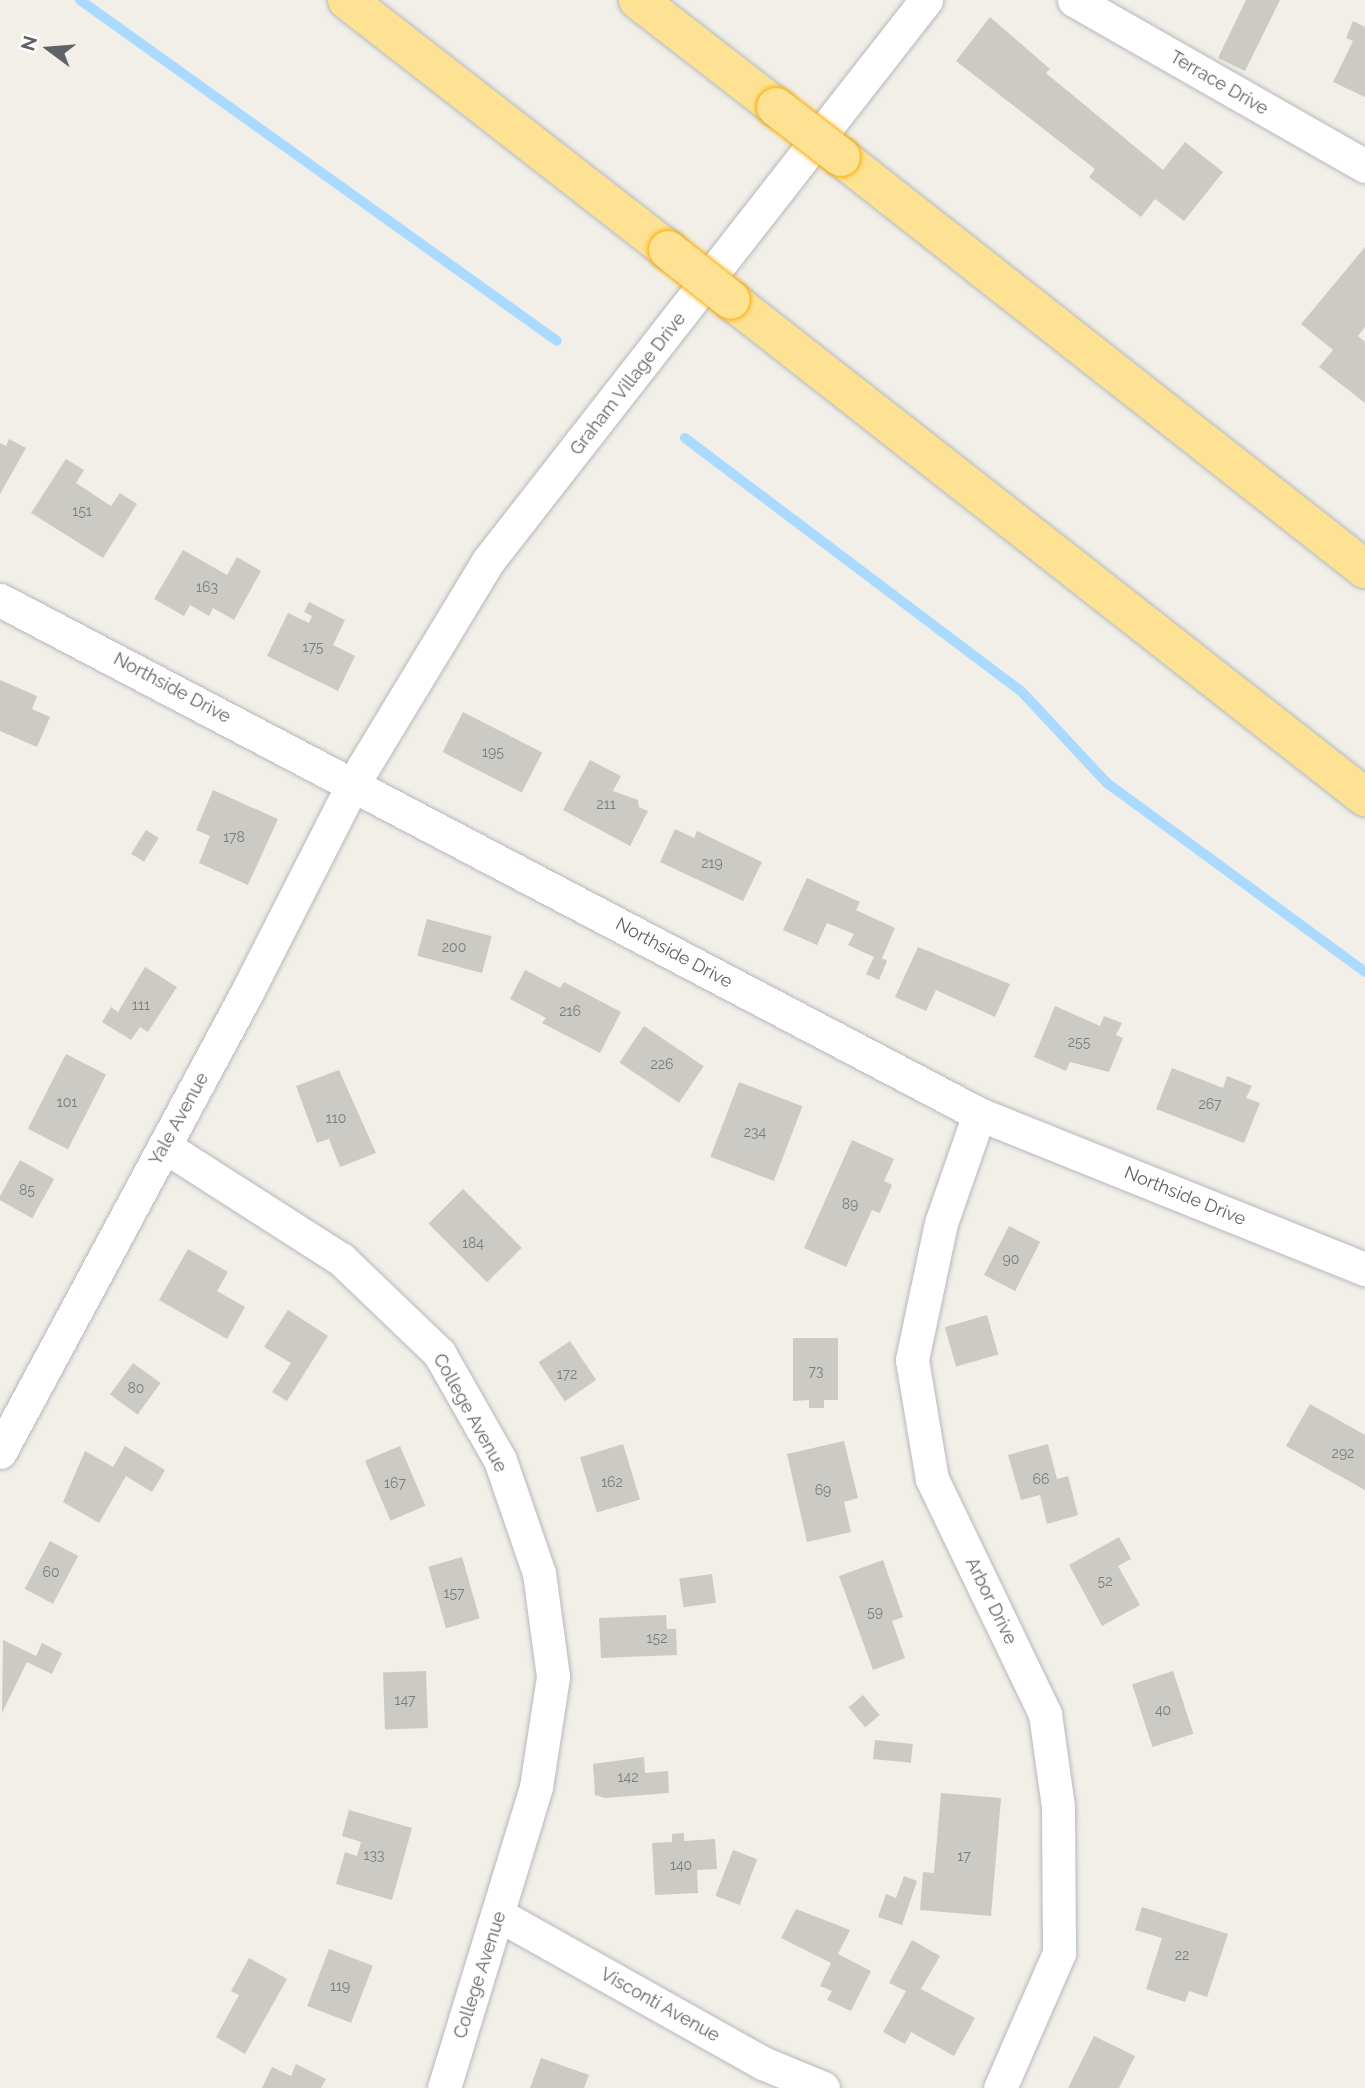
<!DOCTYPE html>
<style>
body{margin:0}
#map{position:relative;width:1365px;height:2088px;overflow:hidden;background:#f1efe8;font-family:Raleway,sans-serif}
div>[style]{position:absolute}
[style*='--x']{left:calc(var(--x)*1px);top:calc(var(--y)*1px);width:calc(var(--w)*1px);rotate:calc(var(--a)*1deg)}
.stream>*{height:10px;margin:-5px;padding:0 5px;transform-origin:5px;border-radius:5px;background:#aadaff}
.building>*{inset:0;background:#cccac5;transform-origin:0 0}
.roads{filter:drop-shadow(0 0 2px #b5b8bc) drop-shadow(0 0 2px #b5b8bc)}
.minor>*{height:33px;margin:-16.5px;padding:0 16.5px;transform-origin:16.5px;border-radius:16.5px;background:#fff}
.motorway>*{height:38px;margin:-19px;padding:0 19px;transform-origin:19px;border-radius:19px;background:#fde293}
.bridges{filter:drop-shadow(0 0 2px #f9ab00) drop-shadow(0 0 2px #f9ab00)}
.motorway-bridge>*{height:38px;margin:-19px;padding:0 19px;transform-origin:19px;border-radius:19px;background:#fde293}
span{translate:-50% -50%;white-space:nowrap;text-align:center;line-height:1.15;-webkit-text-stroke:7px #fff;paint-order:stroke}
.number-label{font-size:14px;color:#7a7d7f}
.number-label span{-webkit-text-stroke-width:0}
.street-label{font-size:18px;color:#5f6368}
.north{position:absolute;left:14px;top:14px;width:70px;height:70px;-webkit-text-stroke:5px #fff;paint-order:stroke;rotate:286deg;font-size:19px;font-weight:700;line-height:28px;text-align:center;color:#5f6368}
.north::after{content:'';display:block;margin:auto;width:24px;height:32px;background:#5f6368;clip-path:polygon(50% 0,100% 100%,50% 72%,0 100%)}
</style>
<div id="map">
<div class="stream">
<div style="--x:80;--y:0;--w:586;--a:35.56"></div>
<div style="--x:685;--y:438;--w:422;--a:37"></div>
<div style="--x:1022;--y:692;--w:125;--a:47"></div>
<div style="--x:1107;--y:783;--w:320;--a:36.2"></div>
</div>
<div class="building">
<div style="clip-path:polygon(1246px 0,1280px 0,1245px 71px,1218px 58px)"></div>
<div style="clip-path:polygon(990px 17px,1050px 69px,1046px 73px,1163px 170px,1185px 142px,1223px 172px,1184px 221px,1155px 199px,1141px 217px,1089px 177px,1095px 169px,956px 61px)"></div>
<div style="clip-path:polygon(1353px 21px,1365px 27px,1365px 97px,1333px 82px,1353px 41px,1346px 38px)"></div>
<div style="clip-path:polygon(1365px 247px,1365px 327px,1358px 336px,1365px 342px,1365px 403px,1319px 367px,1333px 350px,1301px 324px)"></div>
<div style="clip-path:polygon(9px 439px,26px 448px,0 494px,0 443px,6px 446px)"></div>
<div style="clip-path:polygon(66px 459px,84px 470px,76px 483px,111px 506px,120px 493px,137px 504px,103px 558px,31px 513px)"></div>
<div style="clip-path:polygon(183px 550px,227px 575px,237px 557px,261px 571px,234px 620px,213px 608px,209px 616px,190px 605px,184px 616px,154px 599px)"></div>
<div style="clip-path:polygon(309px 602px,345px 620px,333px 645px,355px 656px,338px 691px,267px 656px,288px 613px,309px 623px,312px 616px,304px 612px)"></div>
<div style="clip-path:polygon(0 680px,37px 696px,32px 709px,50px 717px,37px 747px,0 731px)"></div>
<div style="left:463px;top:712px;width:89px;height:45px;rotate:27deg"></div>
<div style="clip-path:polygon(590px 760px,621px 776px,613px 791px,638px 800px,639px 807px,648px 811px,630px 846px,563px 810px)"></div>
<div style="clip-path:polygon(213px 790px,278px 819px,248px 885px,199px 863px,210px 836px,196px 830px)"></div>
<div style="clip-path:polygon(675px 829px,694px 838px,697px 831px,762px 862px,743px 901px,660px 862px)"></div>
<div style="left:146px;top:830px;width:15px;height:28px;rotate:32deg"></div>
<div style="clip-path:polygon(807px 878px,860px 902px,856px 910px,895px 928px,882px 958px,887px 961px,879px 980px,866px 974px,874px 957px,848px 945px,854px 934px,827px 923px,817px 945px,783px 930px)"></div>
<div style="left:427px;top:919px;width:67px;height:38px;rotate:15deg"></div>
<div style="clip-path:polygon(918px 947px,1010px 984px,995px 1017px,936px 990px,926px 1011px,895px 997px)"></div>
<div style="clip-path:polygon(145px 967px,177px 987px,148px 1032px,140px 1027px,131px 1040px,102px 1022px,111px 1007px,118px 1012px)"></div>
<div style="clip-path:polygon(525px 970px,560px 988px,564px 982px,621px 1012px,600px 1053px,542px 1023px,546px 1018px,510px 999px)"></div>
<div style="clip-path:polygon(1055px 1006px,1100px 1026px,1104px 1016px,1122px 1023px,1116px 1035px,1123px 1038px,1109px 1072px,1070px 1062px,1066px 1071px,1034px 1057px)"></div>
<div style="left:644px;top:1026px;width:72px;height:44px;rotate:34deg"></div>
<div style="left:66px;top:1054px;width:45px;height:84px;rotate:27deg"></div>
<div style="clip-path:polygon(1172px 1068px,1223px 1088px,1227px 1076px,1252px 1086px,1246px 1098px,1260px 1103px,1244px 1143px,1156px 1109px)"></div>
<div style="clip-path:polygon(339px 1070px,376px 1153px,340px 1167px,329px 1139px,317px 1143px,296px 1086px)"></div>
<div style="left:739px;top:1082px;width:68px;height:80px;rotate:21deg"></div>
<div style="clip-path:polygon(852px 1140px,894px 1159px,884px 1181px,892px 1185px,880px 1213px,872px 1210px,846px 1267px,804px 1248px)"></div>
<div style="left:20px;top:1160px;width:39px;height:45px;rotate:29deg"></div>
<div style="left:463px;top:1189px;width:83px;height:49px;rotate:45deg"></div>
<div style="left:1009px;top:1226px;width:35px;height:55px;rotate:27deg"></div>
<div style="clip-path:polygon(188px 1249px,228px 1272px,217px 1291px,245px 1307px,227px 1339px,159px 1300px)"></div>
<div style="clip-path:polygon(288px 1310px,328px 1336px,287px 1401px,272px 1392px,291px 1363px,264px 1347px)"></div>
<div style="left:987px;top:1315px;width:41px;height:44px;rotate:74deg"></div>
<div style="clip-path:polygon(793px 1338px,838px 1338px,838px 1400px,824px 1400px,824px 1408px,809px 1408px,809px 1400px,793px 1401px)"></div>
<div style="left:570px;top:1341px;width:47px;height:38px;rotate:56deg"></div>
<div style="left:133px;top:1363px;width:34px;height:39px;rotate:36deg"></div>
<div style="clip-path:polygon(1310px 1404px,1365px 1435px,1365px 1490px,1286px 1446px)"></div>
<div style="clip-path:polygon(844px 1441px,858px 1498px,844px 1502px,851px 1532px,807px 1542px,787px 1454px)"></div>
<div style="left:623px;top:1444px;width:58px;height:45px;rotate:73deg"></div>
<div style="clip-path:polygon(1048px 1444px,1057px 1479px,1068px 1476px,1078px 1515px,1047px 1524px,1040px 1495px,1021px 1500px,1008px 1455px)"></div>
<div style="clip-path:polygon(125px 1446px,165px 1470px,152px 1492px,126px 1476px,99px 1523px,63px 1502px,85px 1451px,113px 1467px)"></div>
<div style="left:400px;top:1446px;width:65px;height:38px;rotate:67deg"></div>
<div style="clip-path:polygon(1119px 1537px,1131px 1559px,1118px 1566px,1140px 1605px,1102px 1626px,1069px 1565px)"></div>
<div style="left:50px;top:1541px;width:32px;height:54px;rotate:28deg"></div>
<div style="left:462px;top:1557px;width:64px;height:35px;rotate:74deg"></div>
<div style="clip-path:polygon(883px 1560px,903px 1617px,892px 1621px,905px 1658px,873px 1670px,839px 1576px)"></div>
<div style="left:712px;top:1574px;width:29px;height:33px;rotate:82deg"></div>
<div style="clip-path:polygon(666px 1615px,667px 1629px,676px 1629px,677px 1655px,601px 1658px,599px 1618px)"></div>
<div style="clip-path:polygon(3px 1640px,36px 1656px,42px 1643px,62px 1653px,52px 1674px,27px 1662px,2px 1713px)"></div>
<div style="left:426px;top:1671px;width:57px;height:43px;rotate:88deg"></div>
<div style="left:1173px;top:1671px;width:66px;height:43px;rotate:72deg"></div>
<div style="left:863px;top:1695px;width:26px;height:19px;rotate:50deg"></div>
<div style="left:875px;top:1740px;width:38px;height:19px;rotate:6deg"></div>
<div style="clip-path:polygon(644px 1757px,645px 1773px,668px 1771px,669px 1793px,605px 1798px,595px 1795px,593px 1764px)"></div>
<div style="clip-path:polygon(941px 1793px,1001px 1798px,991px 1916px,920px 1910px,923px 1872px,934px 1873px)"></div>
<div style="clip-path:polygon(349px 1810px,412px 1828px,392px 1900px,336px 1884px,345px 1852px,357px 1856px,361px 1842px,342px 1836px)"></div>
<div style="clip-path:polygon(684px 1833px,684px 1841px,715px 1839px,717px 1869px,697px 1870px,698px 1893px,655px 1895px,652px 1843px,672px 1842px,672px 1834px)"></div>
<div style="left:733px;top:1850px;width:26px;height:49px;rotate:21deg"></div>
<div style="clip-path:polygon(904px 1876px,917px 1881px,902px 1925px,878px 1917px,886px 1894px,896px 1898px)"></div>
<div style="clip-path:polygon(1142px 1907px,1228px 1934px,1207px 1997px,1189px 1991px,1185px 2002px,1146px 1989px,1162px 1938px,1135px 1930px)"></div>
<div style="clip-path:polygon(796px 1909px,850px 1930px,838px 1954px,871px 1971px,851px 2011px,827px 2000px,832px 1991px,820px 1986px,831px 1963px,781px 1938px)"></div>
<div style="clip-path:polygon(912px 1940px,940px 1956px,921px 1989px,975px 2018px,954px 2056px,911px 2032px,905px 2044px,883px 2032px,906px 1991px,889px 1983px)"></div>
<div style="left:329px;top:1949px;width:47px;height:61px;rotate:21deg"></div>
<div style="clip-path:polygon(249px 1958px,287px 1979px,245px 2054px,216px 2037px,239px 1995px,231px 1991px)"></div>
<div style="clip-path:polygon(1094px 2036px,1135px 2056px,1119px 2088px,1068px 2088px)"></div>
<div style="clip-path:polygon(541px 2058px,589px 2075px,584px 2088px,530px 2088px)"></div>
<div style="clip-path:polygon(296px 2064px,326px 2079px,321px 2088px,262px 2088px,272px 2067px,291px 2076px)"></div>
</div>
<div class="roads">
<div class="minor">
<div style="--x:1074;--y:0;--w:335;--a:29.7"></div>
<div style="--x:0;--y:600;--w:1106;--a:27.7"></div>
<div style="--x:979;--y:1114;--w:416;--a:21.9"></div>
<div style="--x:979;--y:1114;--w:115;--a:109.2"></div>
<div style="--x:941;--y:1223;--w:140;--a:102"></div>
<div style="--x:912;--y:1360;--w:121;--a:80.5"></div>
<div style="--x:932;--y:1479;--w:261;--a:64.3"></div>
<div style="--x:1045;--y:1714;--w:93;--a:82"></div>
<div style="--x:1058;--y:1806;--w:147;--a:89.6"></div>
<div style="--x:1059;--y:1953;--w:147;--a:113.6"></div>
<div style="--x:164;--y:1146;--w:210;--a:32.6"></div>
<div style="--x:341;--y:1259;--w:136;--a:43.8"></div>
<div style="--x:439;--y:1353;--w:123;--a:60.3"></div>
<div style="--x:500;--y:1460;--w:120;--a:71"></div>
<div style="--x:539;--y:1573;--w:105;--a:82.3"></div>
<div style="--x:553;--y:1677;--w:111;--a:98.8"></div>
<div style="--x:536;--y:1787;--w:315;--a:107"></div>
<div style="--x:0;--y:1452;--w:520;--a:-61.76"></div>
<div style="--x:246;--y:994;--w:236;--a:-63"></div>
<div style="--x:353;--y:784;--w:261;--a:-58.8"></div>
<div style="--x:488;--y:561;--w:712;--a:-52.02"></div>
<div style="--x:499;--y:1915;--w:303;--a:29.3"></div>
<div style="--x:763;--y:2063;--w:65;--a:22.6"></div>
</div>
<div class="motorway">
<div style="--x:347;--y:0;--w:407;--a:37.9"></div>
<div style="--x:638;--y:0;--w:175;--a:37.8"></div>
<div style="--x:841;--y:157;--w:667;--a:38.18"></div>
<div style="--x:731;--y:300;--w:806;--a:38.09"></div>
</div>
</div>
<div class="bridges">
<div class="motorway-bridge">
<div style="--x:776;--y:107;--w:82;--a:37.6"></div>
<div style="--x:668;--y:250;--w:80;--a:38.4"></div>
</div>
</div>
<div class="number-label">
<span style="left:82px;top:511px">151</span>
<span style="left:207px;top:587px">163</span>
<span style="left:313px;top:647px">175</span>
<span style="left:493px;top:752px">195</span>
<span style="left:606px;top:804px">211</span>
<span style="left:234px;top:837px">178</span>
<span style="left:712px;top:863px">219</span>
<span style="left:454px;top:947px">200</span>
<span style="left:141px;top:1005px">111</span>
<span style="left:570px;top:1011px">216</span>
<span style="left:1079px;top:1042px">255</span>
<span style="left:662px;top:1064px">226</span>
<span style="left:67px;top:1102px">101</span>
<span style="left:1210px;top:1104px">267</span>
<span style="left:336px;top:1118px">110</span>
<span style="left:755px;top:1132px">234</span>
<span style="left:27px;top:1190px">85</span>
<span style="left:850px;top:1204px">89</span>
<span style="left:473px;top:1243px">184</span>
<span style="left:1011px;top:1259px">90</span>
<span style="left:816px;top:1371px">73</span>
<span style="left:567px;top:1374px">172</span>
<span style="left:136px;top:1388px">80</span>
<span style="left:1343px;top:1453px">292</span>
<span style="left:1041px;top:1479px">66</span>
<span style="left:612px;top:1482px">162</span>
<span style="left:395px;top:1483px">167</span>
<span style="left:823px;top:1490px">69</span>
<span style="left:51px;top:1572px">60</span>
<span style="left:1105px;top:1581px">52</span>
<span style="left:454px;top:1593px">157</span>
<span style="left:875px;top:1612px">59</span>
<span style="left:657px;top:1638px">152</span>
<span style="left:405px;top:1700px">147</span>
<span style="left:1163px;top:1710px">40</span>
<span style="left:628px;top:1777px">142</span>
<span style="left:374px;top:1855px">133</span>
<span style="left:964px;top:1856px">17</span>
<span style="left:681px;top:1865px">140</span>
<span style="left:1182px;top:1955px">22</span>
<span style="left:340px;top:1986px">119</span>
</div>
<div class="street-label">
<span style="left:1219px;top:83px;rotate:30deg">Terrace Drive</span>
<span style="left:628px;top:384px;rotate:-52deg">Graham Village Drive</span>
<span style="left:172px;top:688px;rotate:28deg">Northside Drive</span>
<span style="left:674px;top:953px;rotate:28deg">Northside Drive</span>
<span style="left:179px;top:1119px;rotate:-61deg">Yale Avenue</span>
<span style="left:1185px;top:1196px;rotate:22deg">Northside Drive</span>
<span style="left:470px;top:1413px;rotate:61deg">College Avenue</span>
<span style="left:991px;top:1601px;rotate:64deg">Arbor Drive</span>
<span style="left:480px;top:1975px;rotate:-72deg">College Avenue</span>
<span style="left:660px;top:2005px;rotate:29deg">Visconti Avenue</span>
</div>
<div class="north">N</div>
</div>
